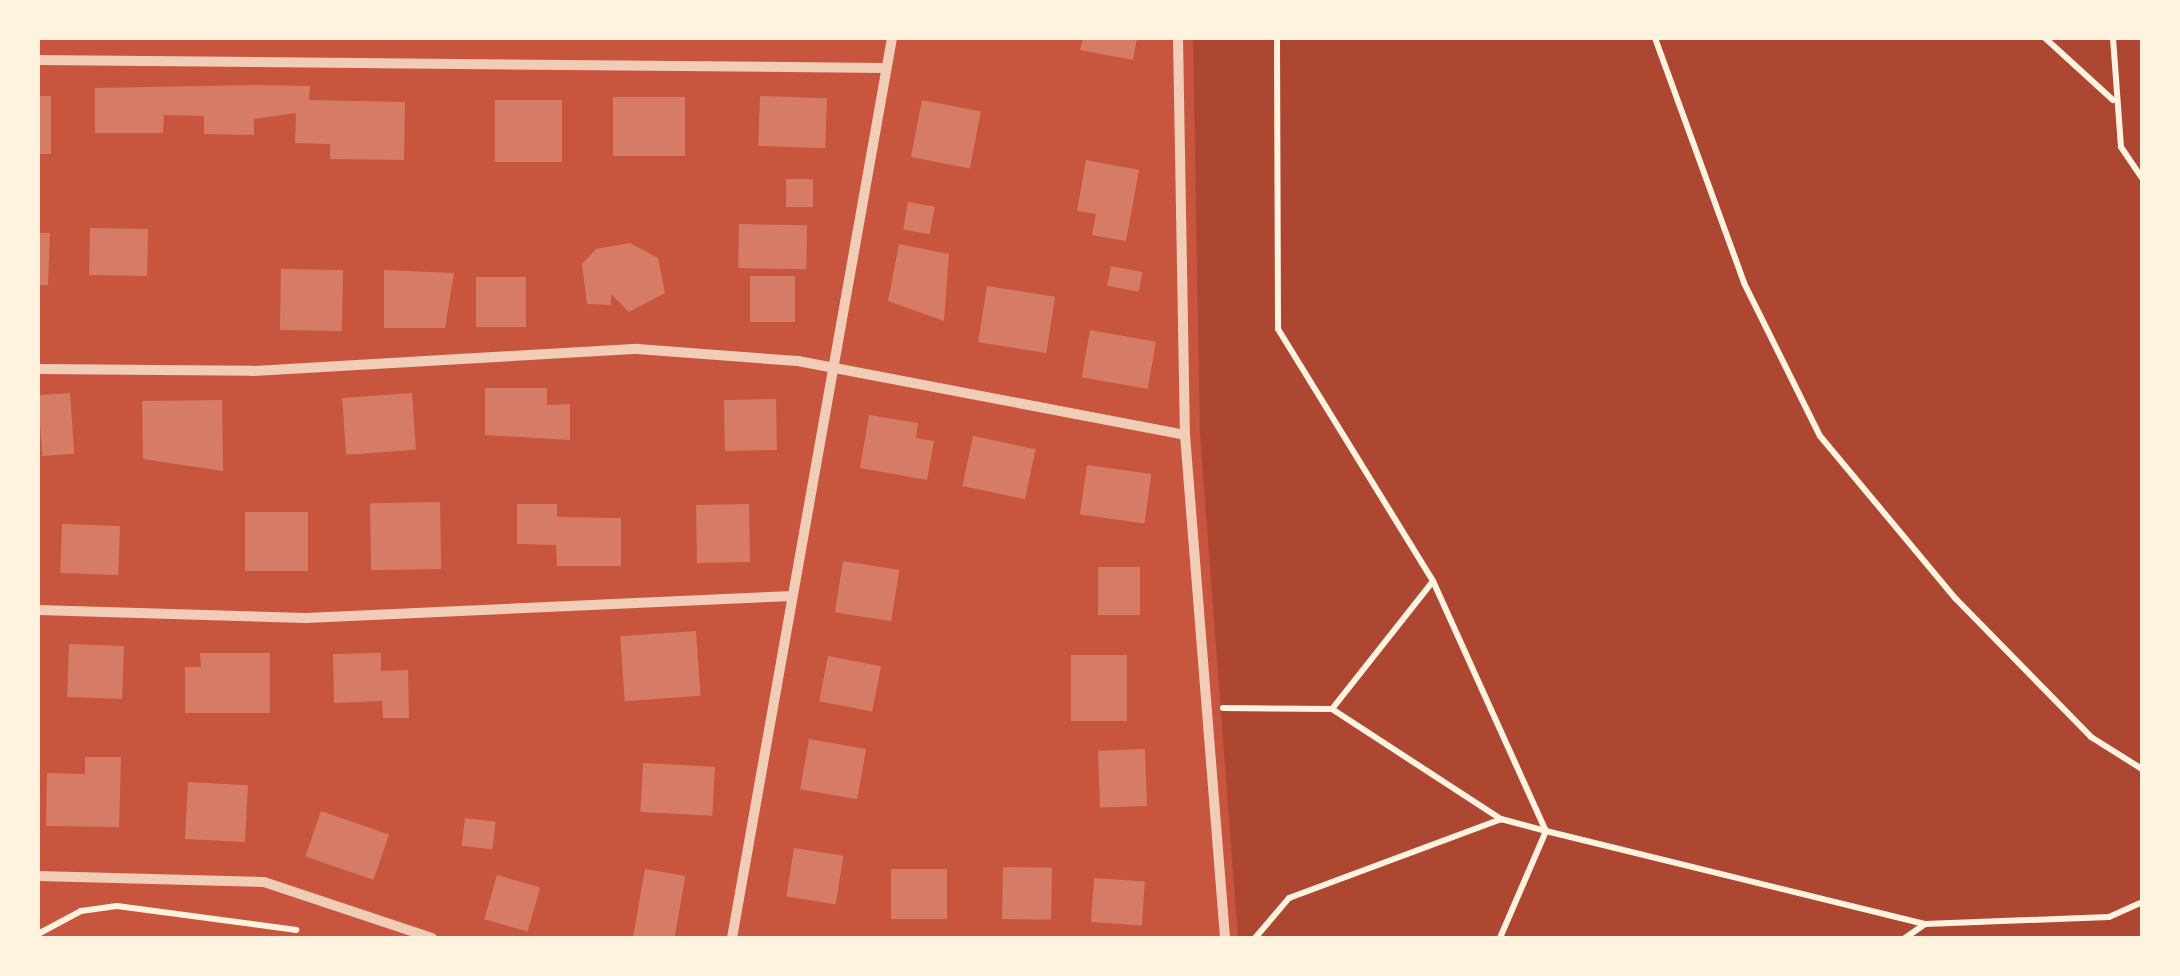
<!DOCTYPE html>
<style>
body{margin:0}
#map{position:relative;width:2180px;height:976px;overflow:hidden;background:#c8553d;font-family:Barlow,sans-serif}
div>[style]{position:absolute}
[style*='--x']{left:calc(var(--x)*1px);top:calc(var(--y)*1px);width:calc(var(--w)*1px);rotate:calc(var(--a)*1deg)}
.green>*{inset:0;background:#ae4732}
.building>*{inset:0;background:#d67c66;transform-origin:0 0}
.path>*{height:6px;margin:-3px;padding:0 3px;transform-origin:3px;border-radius:3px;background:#fff3e0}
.minor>*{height:10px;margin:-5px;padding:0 5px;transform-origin:5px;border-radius:5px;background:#f1ccb7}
span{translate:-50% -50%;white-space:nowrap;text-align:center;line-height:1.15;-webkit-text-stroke:9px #fff3e0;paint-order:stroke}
.frame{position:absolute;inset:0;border:40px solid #fff3e0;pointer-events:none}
</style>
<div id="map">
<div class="green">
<div style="clip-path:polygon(1193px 38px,2142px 38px,2142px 938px,1238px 938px,1200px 434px)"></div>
</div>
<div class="building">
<div style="clip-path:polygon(1083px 38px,1137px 38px,1133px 60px,1080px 50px)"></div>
<div style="clip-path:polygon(254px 85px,310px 86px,309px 100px,405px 102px,404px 160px,330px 159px,330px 144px,295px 143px,296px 113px,254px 119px,254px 135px,204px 134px,204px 116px,164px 115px,163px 133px,95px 133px,95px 88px)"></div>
<div style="left:38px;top:96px;width:13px;height:58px"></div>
<div style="left:760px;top:96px;width:67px;height:50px;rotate:2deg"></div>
<div style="left:613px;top:97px;width:72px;height:59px"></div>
<div style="left:495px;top:100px;width:67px;height:62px"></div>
<div style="left:922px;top:100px;width:60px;height:58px;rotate:11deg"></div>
<div style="clip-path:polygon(1086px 160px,1139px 170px,1126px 241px,1092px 235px,1096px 214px,1077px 211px)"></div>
<div style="left:786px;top:179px;width:27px;height:28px"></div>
<div style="left:908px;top:202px;width:27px;height:28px;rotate:10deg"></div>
<div style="left:739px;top:224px;width:68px;height:44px;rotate:1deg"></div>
<div style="left:90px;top:228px;width:58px;height:47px;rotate:1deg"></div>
<div style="clip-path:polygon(38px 233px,50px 233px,48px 285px,38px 285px)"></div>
<div style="clip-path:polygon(630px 243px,658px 258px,665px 293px,629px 312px,611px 294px,611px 305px,587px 304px,582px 264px,596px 249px)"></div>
<div style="clip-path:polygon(899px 244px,949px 254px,944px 321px,888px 301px)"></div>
<div style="left:1111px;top:266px;width:32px;height:20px;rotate:11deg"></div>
<div style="left:281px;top:269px;width:62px;height:61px;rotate:1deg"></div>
<div style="clip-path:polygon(384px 270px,454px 273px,445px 328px,384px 328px)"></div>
<div style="left:750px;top:276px;width:45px;height:46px"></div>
<div style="left:476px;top:277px;width:50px;height:50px"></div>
<div style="left:987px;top:286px;width:69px;height:57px;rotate:9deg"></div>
<div style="left:1090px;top:330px;width:67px;height:48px;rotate:10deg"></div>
<div style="clip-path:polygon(485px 388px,547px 388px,547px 405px,570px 404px,570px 440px,485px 435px)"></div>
<div style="left:70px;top:393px;width:61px;height:32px;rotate:86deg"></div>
<div style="left:412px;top:393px;width:57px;height:70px;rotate:86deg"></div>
<div style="left:776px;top:399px;width:51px;height:52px;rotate:89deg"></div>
<div style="clip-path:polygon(222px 400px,223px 471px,143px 459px,142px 401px)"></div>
<div style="clip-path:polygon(869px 415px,918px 423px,916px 438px,934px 441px,927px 480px,860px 468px)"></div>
<div style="left:973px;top:436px;width:64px;height:51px;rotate:12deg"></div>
<div style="left:1087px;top:465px;width:65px;height:50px;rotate:8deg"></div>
<div style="left:440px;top:502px;width:67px;height:70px;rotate:89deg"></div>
<div style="clip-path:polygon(517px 504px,557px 504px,557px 517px,621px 518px,621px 566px,557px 566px,556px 545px,517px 544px)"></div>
<div style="left:749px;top:504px;width:58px;height:53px;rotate:89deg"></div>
<div style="left:245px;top:512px;width:63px;height:59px"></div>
<div style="left:62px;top:524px;width:58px;height:49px;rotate:2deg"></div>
<div style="left:843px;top:561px;width:57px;height:52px;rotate:9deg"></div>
<div style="left:1098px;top:567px;width:42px;height:48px"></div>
<div style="left:696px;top:631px;width:65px;height:76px;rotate:86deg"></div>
<div style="left:69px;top:644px;width:55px;height:53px;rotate:2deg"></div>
<div style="clip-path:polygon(200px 653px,270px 653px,270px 713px,185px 713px,185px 667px,201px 667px)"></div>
<div style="clip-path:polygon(381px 653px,381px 671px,408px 670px,409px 718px,383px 718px,382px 701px,334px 703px,333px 654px)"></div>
<div style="left:1071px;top:655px;width:56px;height:66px"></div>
<div style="left:828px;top:656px;width:54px;height:46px;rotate:11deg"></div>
<div style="left:809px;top:739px;width:58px;height:51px;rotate:10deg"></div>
<div style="left:1145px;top:749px;width:57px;height:47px;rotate:88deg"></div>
<div style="clip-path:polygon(85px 757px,121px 757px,119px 827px,46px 826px,47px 773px,85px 774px)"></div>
<div style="left:643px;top:763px;width:72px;height:49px;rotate:3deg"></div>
<div style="left:188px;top:782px;width:60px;height:57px;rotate:3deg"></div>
<div style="left:321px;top:811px;width:72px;height:48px;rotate:19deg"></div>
<div style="left:465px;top:818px;width:31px;height:28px;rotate:7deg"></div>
<div style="left:794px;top:848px;width:50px;height:49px;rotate:9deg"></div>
<div style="left:1003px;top:867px;width:49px;height:52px;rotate:1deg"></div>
<div style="left:645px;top:869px;width:41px;height:70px;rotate:10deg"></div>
<div style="left:891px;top:869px;width:56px;height:50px"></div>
<div style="left:497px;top:875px;width:45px;height:46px;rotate:16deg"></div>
<div style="left:1094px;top:878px;width:51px;height:44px;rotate:4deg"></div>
</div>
<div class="path">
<div style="--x:1277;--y:38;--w:291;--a:89.8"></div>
<div style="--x:1278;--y:329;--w:296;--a:58.4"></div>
<div style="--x:1655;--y:38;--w:261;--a:70"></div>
<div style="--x:1744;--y:283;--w:171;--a:63.6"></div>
<div style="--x:1820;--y:436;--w:212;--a:50.2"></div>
<div style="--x:1956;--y:599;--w:193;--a:45.6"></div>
<div style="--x:2091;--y:737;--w:60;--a:32.1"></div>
<div style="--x:2045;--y:38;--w:92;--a:42.4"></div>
<div style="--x:2113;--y:38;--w:109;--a:85.8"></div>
<div style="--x:2121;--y:147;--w:37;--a:56"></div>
<div style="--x:1223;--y:708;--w:109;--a:0.5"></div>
<div style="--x:1332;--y:709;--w:202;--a:33.1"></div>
<div style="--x:1501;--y:819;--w:47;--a:14.9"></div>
<div style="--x:1546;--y:831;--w:116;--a:113.3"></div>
<div style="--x:1332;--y:709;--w:163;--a:-51.7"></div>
<div style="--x:1433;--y:581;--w:274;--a:65.7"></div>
<div style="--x:1546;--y:831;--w:390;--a:13.8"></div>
<div style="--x:38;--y:934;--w:49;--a:-28.1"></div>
<div style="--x:81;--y:911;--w:36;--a:-8"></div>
<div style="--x:117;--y:906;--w:181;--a:7.6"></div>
<div style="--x:1255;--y:938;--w:52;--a:-49.6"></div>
<div style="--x:1289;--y:898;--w:226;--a:-20.4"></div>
<div style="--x:1905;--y:938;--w:24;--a:-35"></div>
<div style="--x:1925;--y:924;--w:184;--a:-2.2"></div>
<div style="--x:2109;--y:917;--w:36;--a:-24"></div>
</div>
<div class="minor">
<div style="--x:1178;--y:38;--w:397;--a:89"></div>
<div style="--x:1185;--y:435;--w:505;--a:85.45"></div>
<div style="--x:38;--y:60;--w:846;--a:0.54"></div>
<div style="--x:38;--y:369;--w:214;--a:0.5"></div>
<div style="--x:252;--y:371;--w:386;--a:-3.3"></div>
<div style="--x:637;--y:349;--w:161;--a:4.3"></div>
<div style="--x:798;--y:361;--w:394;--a:10.8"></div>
<div style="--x:38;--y:610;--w:268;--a:1.7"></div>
<div style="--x:306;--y:618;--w:487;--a:-2.6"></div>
<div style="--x:38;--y:876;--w:226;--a:1.5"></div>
<div style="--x:264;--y:882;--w:177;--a:18.4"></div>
<div style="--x:732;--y:938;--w:914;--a:-79.92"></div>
</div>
<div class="frame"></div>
</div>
